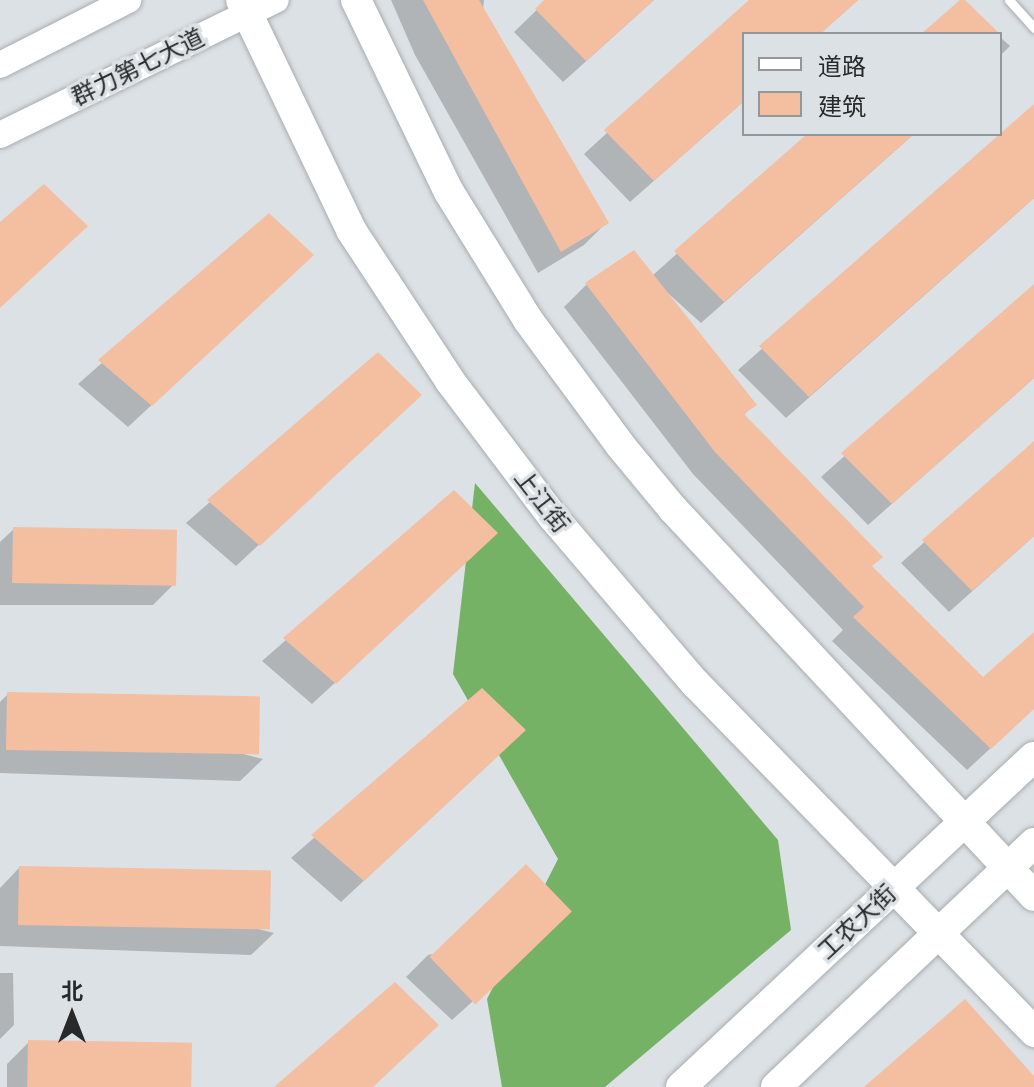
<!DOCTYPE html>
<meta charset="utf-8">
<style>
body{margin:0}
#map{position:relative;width:1034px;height:1087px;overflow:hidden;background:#dce1e5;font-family:"IBM Plex Sans","Noto Sans SC",sans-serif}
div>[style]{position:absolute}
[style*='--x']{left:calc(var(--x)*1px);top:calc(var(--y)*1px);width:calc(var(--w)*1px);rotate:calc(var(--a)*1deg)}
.forest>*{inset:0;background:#75b266}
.shadow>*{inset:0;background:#0003}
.building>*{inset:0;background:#f4bea0;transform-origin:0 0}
.roads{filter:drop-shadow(0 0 2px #a8acb0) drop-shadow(0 0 2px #a8acb0)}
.lane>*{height:9px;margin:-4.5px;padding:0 4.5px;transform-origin:4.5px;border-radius:4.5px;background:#fff}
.secondary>*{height:26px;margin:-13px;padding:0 13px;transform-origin:13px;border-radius:13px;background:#fff}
.primary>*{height:30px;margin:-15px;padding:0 15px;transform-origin:15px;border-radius:15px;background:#fff}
span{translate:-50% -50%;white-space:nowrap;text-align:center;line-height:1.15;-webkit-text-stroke:7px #dce1e5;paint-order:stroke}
.street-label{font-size:24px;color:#27292a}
.legend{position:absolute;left:742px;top:32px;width:260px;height:104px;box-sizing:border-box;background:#dce1e5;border:2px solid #94979a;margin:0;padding:10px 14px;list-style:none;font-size:24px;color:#27292a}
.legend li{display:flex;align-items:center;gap:16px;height:40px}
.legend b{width:40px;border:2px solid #94979a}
.north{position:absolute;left:32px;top:975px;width:80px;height:80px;-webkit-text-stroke:6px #dce1e5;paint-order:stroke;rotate:0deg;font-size:22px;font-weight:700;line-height:32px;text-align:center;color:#27292a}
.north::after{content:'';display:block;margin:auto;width:28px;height:36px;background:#27292a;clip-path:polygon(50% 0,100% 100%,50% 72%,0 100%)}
</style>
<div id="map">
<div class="forest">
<div style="clip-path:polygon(475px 483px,778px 840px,791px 930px,605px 1087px,502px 1087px,487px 999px,558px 859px,453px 674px)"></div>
</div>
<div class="shadow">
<div style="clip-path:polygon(391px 0,484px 0,483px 10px,606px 223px,584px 245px,538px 273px,415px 55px)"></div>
<div style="clip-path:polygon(547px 0,654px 0,563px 82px,514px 32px)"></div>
<div style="clip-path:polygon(752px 0,858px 0,820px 34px,744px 34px,744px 101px,630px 202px,584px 154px)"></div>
<div style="clip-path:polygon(1000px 37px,1010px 46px,1000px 56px)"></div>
<div style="clip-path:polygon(1034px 107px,1034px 198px,786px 418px,738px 370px)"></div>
<div style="clip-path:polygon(810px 134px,914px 134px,701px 323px,659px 285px,754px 404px,743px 416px,870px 567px,983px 679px,1034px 634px,1034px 708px,967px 770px,832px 641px,843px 630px,693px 474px,564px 307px,585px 286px,720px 461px,585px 286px,633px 253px,652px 276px)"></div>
<div style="clip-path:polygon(269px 216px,289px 277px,128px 427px,78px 384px)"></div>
<div style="clip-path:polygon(1034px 286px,1034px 378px,868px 525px,821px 477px)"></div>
<div style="clip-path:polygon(377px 355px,397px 417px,236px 566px,186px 523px)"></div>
<div style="clip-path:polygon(1034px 444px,1034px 536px,949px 612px,901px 563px)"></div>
<div style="clip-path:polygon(454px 493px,473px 555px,312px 704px,262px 661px)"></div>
<div style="clip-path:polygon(14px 529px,176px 582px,153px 605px,0 605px,0 542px)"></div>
<div style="clip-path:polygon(482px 691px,502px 752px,341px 902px,291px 858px)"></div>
<div style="clip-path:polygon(8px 694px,263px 759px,240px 781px,0 773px,0 702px)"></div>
<div style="clip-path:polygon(19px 868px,274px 933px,251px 955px,0 946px,0 888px)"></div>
<div style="clip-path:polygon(547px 934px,452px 1020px,406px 977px,428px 955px)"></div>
<div style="clip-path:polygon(0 973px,13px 973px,14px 1025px,0 1039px)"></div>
<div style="clip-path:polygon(29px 1042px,191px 1087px,7px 1087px,7px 1064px)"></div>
</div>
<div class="building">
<div style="clip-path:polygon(423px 0,479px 0,609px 223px,561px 252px)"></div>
<div style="clip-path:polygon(544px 0,654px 0,586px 61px,535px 9px)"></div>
<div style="clip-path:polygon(749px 0,858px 0,820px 34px,744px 34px,744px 101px,654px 181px,604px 130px)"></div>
<div style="clip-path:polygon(960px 0,965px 0,1000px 34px,921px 34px)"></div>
<div style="clip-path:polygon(1034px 104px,1034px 198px,809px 397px,759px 346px)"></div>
<div style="clip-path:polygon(807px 134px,914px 134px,724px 302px,674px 251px)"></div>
<div style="clip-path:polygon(44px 184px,88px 226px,0 308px,0 222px)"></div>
<div style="clip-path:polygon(269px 213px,314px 255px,152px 406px,98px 360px)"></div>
<div style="clip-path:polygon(634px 250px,757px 405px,744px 414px,883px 557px,872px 566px,983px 677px,1034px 632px,1034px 709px,991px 749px,853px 617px,864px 607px,715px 452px,585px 283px)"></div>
<div style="clip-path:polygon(1034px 284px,1034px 378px,892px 504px,841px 453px)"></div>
<div style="clip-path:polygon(378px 352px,422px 395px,260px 546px,207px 500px)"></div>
<div style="clip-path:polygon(1034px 441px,1034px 536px,972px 591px,922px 540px)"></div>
<div style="clip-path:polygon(454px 490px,498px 533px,336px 684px,283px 638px)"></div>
<div style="left:13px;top:527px;width:164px;height:56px;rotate:1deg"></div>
<div style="clip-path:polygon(482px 688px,526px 730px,364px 881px,311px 835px)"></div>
<div style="left:7px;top:692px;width:253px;height:58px;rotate:1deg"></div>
<div style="left:526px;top:864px;width:66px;height:134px;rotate:46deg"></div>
<div style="left:19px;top:866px;width:252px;height:59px;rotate:1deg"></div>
<div style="clip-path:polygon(395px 982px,439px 1025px,373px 1087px,274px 1087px)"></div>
<div style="clip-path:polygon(965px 999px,1034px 1076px,1034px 1087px,864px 1087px)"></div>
<div style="left:28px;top:1040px;width:164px;height:47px;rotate:1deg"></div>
</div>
<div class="roads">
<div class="lane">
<div style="--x:1009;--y:0;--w:38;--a:48"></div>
</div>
<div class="secondary">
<div style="--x:0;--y:65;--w:144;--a:-26.9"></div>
<div style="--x:0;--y:135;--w:307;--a:-26.1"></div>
</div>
<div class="primary">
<div style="--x:241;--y:0;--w:255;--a:64.4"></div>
<div style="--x:351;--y:230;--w:181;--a:56.7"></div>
<div style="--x:450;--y:381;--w:171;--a:52.9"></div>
<div style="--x:553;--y:517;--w:218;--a:49.5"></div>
<div style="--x:695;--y:683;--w:487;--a:45.8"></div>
<div style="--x:356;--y:0;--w:213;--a:64.2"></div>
<div style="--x:449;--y:192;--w:150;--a:58.3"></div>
<div style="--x:528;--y:320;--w:155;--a:53.6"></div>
<div style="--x:620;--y:445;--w:83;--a:50.4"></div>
<div style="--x:673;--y:509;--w:529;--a:46.99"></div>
<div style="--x:681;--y:1087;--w:483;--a:-43.1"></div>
<div style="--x:776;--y:1087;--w:355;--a:-43.4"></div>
</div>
</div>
<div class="street-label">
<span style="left:138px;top:67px;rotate:-26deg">群力第七大道</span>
<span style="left:542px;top:501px;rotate:52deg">上江街</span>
<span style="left:857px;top:922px;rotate:-43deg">工农大街</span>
</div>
<ul class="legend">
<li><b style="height:10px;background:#fff"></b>道路</li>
<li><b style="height:22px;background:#f4bea0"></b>建筑</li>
</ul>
<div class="north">北</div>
</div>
